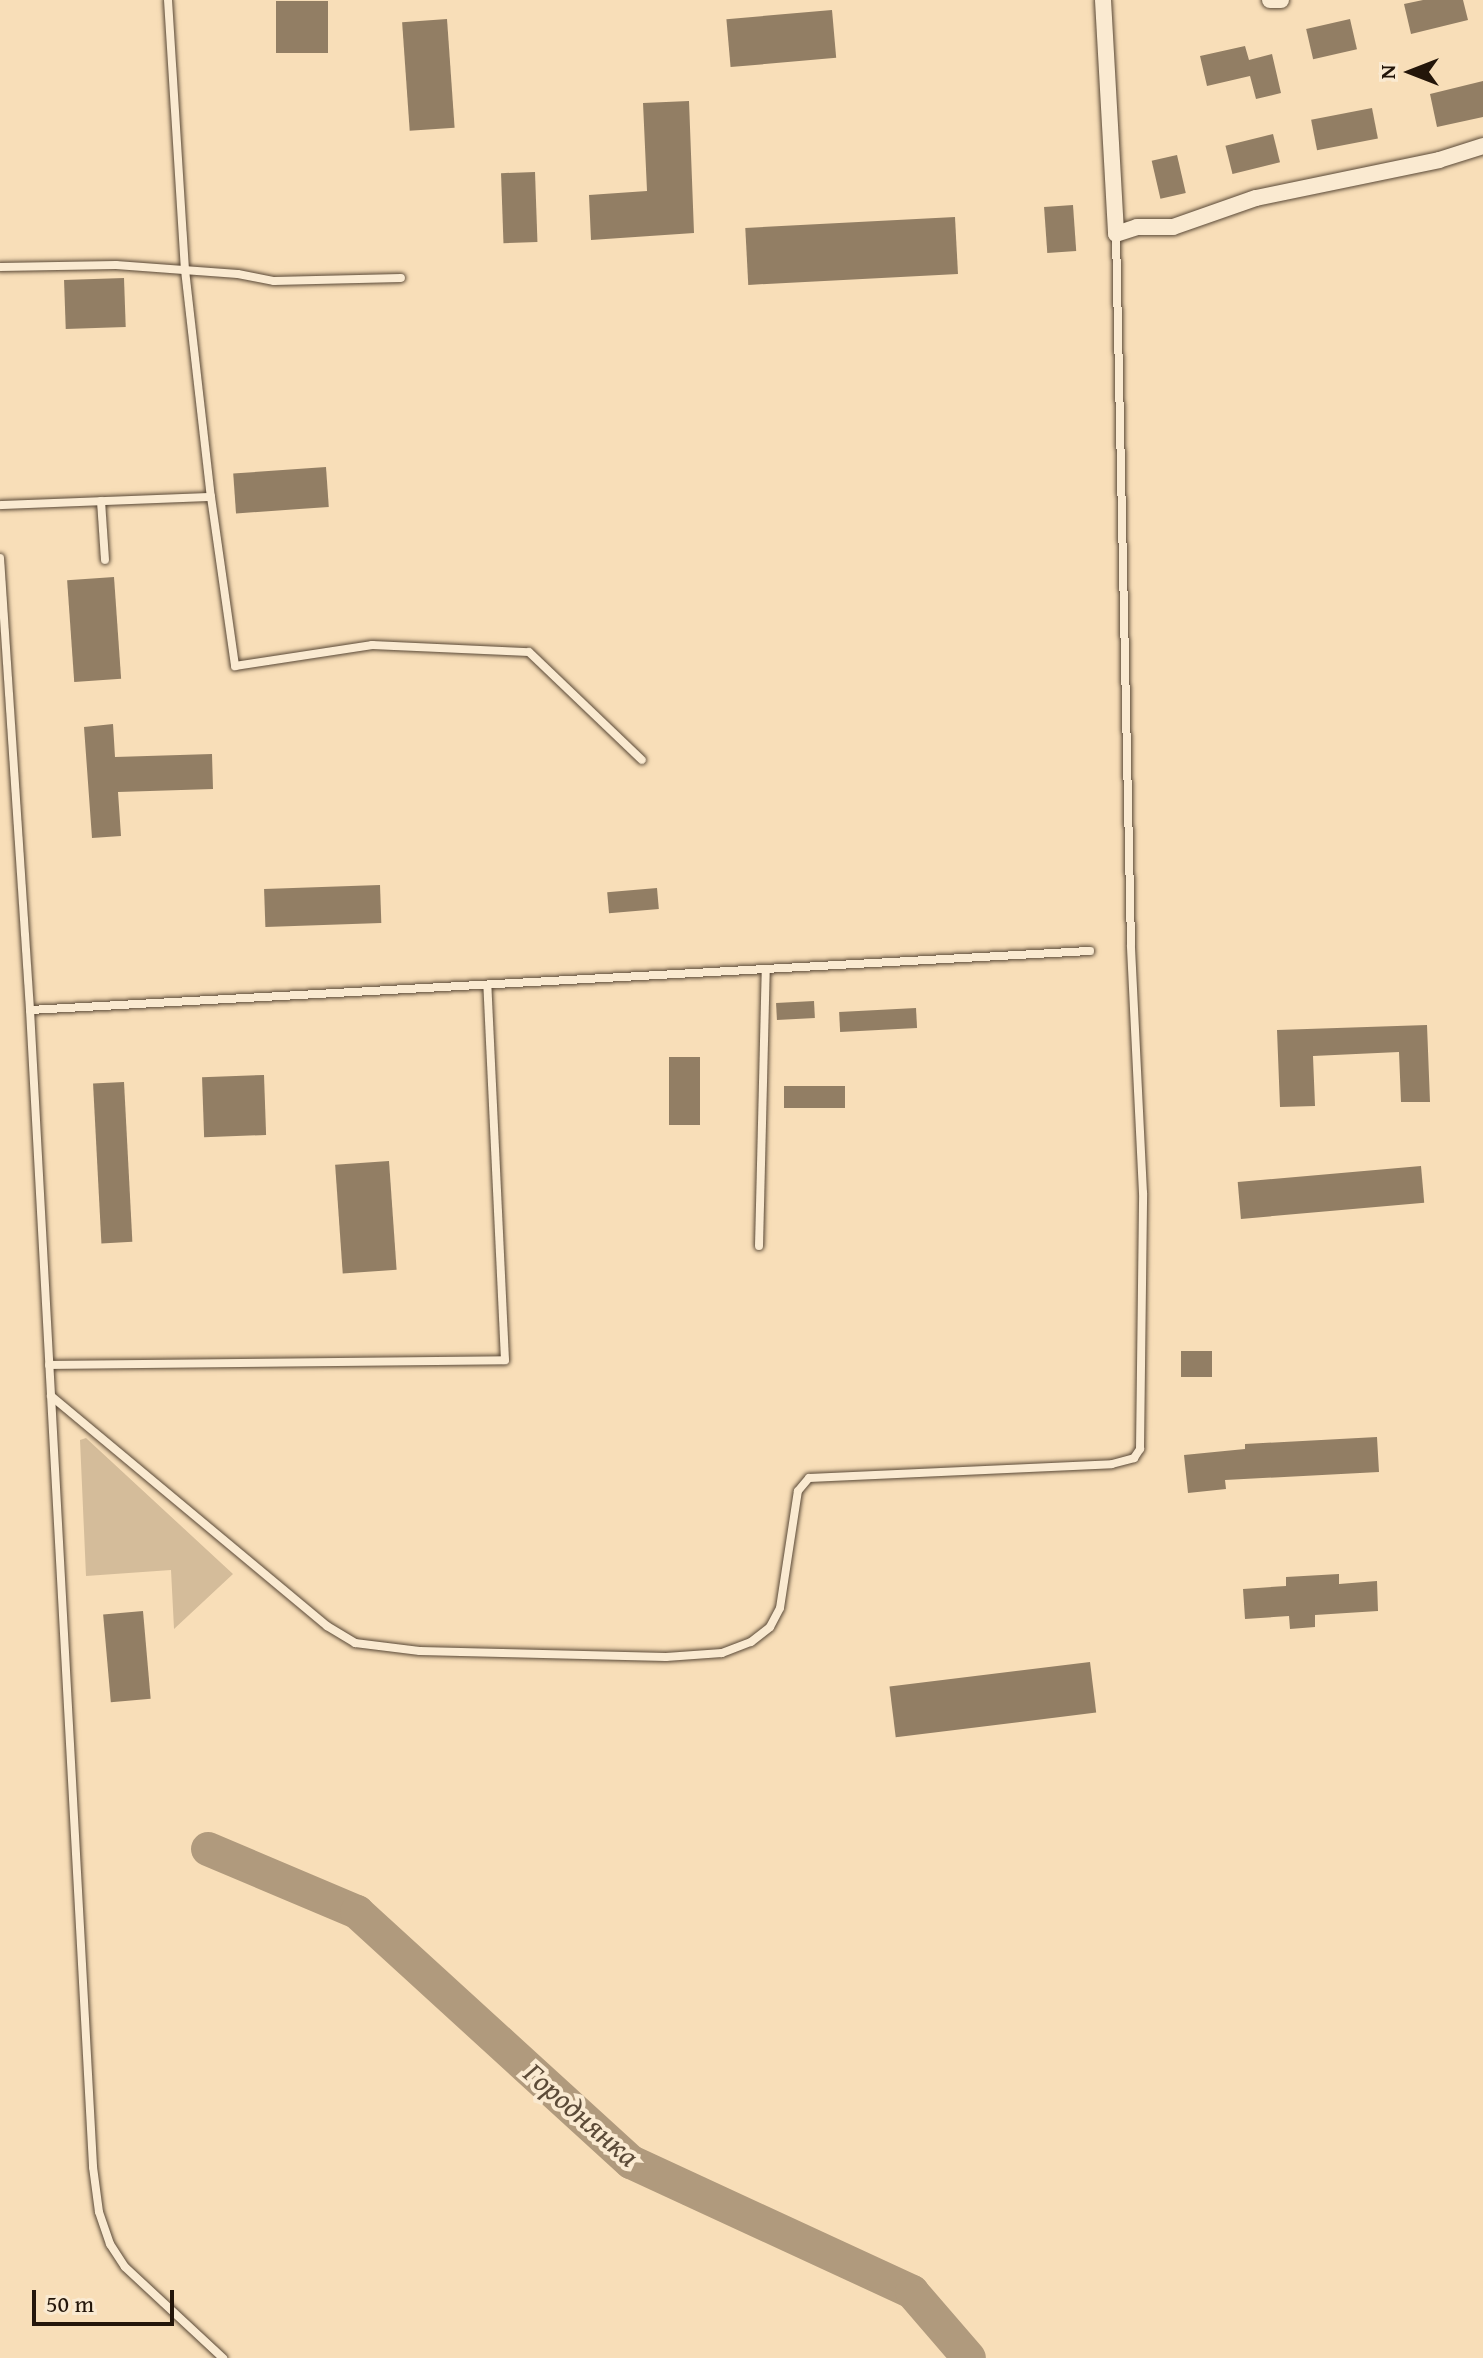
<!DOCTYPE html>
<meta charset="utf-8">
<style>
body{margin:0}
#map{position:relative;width:1483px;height:2358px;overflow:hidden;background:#f8deb8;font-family:"Gentium Book Plus",serif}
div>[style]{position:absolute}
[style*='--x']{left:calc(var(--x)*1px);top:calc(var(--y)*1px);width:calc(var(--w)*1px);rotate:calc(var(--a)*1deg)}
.green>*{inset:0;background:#d4bc9a}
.river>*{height:34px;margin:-17px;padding:0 17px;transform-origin:17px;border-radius:17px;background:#b09a7d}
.building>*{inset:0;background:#927e64;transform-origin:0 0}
.roads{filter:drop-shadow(0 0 2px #594836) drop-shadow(0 0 2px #594836)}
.lane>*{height:8px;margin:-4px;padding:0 4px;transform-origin:4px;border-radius:4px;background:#faead1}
.street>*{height:16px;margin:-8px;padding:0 8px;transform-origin:8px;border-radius:8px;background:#faead1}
span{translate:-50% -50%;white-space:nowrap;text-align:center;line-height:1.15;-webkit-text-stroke:8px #faead1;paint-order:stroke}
.water-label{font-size:30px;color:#5c4b38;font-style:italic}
.north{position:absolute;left:1371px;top:32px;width:80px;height:80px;-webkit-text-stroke:6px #faead1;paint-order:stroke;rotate:270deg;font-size:22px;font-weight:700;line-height:32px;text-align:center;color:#24160a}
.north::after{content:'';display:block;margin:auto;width:28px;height:36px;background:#24160a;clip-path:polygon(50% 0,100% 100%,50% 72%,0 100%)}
.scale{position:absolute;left:32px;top:2290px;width:142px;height:36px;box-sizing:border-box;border:4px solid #24160a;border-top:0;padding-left:10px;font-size:24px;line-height:28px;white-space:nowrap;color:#24160a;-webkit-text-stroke:6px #faead1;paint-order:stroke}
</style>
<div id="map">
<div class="green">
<div style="clip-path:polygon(86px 1438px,233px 1574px,174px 1629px,171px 1570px,86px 1576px,80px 1440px)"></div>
</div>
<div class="river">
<div style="--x:208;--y:1849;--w:162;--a:22.9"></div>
<div style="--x:357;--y:1912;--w:371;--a:42.4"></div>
<div style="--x:631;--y:2162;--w:310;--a:24.8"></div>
<div style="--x:912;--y:2292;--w:87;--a:49.2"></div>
</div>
<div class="building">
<div style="clip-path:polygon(1423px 0,1463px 0,1468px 20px,1411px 34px,1404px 4px)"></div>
<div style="left:328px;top:1px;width:52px;height:52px;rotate:90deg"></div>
<div style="left:832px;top:10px;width:48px;height:106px;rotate:85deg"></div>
<div style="left:447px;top:19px;width:109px;height:45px;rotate:86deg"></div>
<div style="left:1350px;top:19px;width:31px;height:45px;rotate:77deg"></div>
<div style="clip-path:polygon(1245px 46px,1249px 60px,1272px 54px,1281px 93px,1256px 99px,1250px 76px,1207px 86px,1200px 56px)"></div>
<div style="clip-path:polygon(1483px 81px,1483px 117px,1437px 127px,1430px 94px)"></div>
<div style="clip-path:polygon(689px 101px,694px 233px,591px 240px,589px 195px,647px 191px,643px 103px)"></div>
<div style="left:1372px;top:108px;width:31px;height:62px;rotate:79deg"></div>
<div style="left:1273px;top:134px;width:29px;height:49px;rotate:76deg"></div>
<div style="left:1177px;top:155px;width:39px;height:26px;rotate:77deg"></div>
<div style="left:535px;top:172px;width:70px;height:34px;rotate:88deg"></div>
<div style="left:1073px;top:205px;width:46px;height:29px;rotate:86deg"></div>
<div style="left:955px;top:217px;width:57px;height:210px;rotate:87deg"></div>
<div style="left:124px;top:278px;width:49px;height:60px;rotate:88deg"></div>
<div style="left:326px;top:467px;width:40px;height:93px;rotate:86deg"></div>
<div style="left:114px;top:577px;width:102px;height:47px;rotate:86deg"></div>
<div style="clip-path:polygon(113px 724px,115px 757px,212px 754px,213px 789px,118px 792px,121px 836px,92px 838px,84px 727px)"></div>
<div style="left:380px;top:885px;width:38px;height:116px;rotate:88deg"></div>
<div style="left:657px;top:888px;width:21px;height:50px;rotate:85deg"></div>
<div style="left:814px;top:1001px;width:17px;height:38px;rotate:87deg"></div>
<div style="left:916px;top:1008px;width:20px;height:77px;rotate:87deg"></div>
<div style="clip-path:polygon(1427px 1025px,1430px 1102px,1401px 1102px,1399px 1052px,1313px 1056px,1315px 1106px,1280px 1107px,1277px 1030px)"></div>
<div style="left:700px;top:1057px;width:68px;height:31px;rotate:90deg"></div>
<div style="left:264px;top:1075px;width:60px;height:62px;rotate:88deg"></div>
<div style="left:124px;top:1082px;width:160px;height:31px;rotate:87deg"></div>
<div style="left:845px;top:1086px;width:22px;height:61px;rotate:90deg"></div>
<div style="left:389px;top:1161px;width:109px;height:54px;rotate:86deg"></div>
<div style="left:1421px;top:1166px;width:37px;height:184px;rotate:85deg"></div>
<div style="left:1181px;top:1351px;width:31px;height:26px"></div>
<div style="clip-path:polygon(1377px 1437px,1379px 1472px,1225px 1480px,1226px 1489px,1188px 1493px,1184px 1455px,1245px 1449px,1245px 1444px)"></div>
<div style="clip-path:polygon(1339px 1574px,1339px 1584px,1377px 1581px,1378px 1611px,1315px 1615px,1315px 1627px,1290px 1629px,1289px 1616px,1245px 1619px,1243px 1589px,1286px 1586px,1286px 1577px)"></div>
<div style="left:143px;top:1611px;width:88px;height:40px;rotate:85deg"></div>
<div style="left:1090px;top:1662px;width:51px;height:202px;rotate:83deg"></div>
</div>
<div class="roads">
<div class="lane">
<div style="--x:168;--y:0;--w:271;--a:86.4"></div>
<div style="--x:185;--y:270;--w:228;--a:83.5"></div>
<div style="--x:0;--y:267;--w:116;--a:-1"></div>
<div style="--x:116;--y:265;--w:122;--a:4.2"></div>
<div style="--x:238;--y:274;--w:37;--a:11"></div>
<div style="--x:274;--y:281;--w:127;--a:-1.4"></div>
<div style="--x:101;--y:501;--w:59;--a:86.1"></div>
<div style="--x:0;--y:505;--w:211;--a:-2.2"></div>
<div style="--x:211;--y:497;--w:171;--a:81.9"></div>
<div style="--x:235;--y:666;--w:139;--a:-8.7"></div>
<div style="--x:372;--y:645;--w:157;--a:2.6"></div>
<div style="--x:529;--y:652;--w:156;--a:43.7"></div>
<div style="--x:0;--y:558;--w:453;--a:86.2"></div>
<div style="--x:30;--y:1010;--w:1159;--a:86.88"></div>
<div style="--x:93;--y:2167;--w:45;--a:82.4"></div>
<div style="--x:99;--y:2212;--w:34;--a:71"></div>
<div style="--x:110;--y:2244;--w:27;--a:57"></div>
<div style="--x:125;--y:2267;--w:134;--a:42.9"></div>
<div style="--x:30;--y:1010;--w:1062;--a:-3.19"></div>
<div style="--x:759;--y:1246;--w:277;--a:-88.6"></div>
<div style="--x:49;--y:1365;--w:456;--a:-0.6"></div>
<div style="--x:505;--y:1360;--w:375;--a:-92.7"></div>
<div style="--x:51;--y:1396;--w:359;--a:39.8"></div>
<div style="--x:327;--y:1626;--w:33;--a:31"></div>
<div style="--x:355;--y:1643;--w:65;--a:7"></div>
<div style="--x:420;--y:1651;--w:246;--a:1.4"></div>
<div style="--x:666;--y:1657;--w:56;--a:-4.1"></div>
<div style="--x:722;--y:1653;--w:31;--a:-21"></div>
<div style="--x:751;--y:1642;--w:24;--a:-38"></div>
<div style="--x:770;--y:1627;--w:21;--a:-62"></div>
<div style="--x:780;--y:1608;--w:118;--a:-81.3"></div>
<div style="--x:798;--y:1491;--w:17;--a:-50"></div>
<div style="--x:809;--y:1478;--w:303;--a:-2.6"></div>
<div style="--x:1112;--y:1464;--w:23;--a:-15"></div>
<div style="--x:1134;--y:1458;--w:11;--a:-56"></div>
<div style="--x:1140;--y:1449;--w:256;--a:-89.3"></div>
<div style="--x:1143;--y:1193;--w:248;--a:-92.8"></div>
<div style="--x:1131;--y:945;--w:711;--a:-91.21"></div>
</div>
<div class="street">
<div style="--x:1103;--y:0;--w:234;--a:86.8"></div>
<div style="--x:1116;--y:234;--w:22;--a:-18"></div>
<div style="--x:1137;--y:227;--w:36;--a:0"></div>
<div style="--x:1173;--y:227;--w:88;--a:-19.3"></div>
<div style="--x:1256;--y:198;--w:187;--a:-11.7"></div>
<div style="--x:1439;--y:160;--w:46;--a:-17.7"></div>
<div style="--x:1270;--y:0;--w:11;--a:0"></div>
</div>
</div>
<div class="water-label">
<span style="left:582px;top:2114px;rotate:41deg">Городнянка</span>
</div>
<div class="north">N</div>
<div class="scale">50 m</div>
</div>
